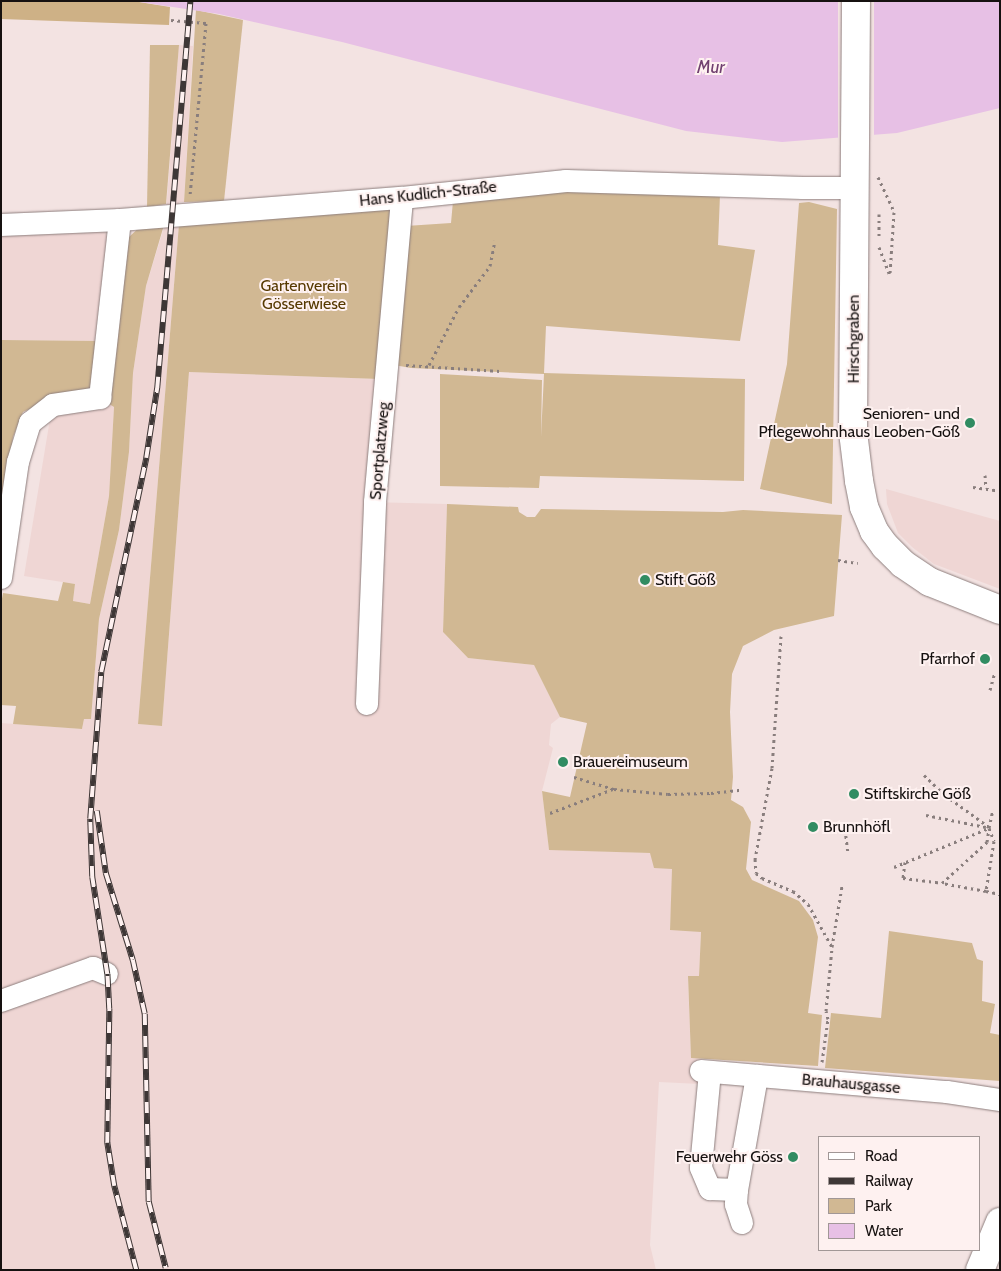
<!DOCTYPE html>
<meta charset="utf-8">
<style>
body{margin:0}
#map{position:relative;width:1001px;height:1271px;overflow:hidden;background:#f3e3e2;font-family:Cabin,sans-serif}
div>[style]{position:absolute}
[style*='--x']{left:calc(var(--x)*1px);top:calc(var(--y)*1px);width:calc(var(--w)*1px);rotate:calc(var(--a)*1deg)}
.built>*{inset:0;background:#efd6d4}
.green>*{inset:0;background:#d1b893}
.forest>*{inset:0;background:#ceb186}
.water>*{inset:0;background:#e7c0e5}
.pier>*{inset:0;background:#f3e3e2;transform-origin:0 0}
.path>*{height:3px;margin-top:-1.5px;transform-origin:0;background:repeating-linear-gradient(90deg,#897e7d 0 2.5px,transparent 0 6.5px)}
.roads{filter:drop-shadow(0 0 1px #8d7e7d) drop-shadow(0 0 1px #8d7e7d)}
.minor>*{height:22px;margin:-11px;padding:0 11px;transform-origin:11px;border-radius:11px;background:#fff}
.major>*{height:28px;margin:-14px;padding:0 14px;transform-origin:14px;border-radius:14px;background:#fff}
.rail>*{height:5.5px;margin-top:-2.75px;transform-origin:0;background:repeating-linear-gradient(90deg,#fef1f0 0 11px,#3e3736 0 22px);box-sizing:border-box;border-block:1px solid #3e3736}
.dots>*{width:14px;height:14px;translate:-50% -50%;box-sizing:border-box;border:2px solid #fef1f0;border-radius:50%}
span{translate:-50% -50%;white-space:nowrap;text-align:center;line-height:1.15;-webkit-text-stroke:4px #fef1f0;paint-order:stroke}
.street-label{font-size:16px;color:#161110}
.park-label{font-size:16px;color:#563900}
.poi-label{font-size:16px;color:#161110}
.right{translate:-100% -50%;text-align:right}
.left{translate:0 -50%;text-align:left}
.water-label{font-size:18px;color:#703f6f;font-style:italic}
.frame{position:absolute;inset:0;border:2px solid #161110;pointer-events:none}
.legend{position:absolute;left:818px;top:1136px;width:162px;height:115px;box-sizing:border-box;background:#fef1f0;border:1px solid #a19796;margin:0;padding:6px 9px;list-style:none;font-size:15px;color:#161110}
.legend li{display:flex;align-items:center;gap:10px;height:25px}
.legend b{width:25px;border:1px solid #a19796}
</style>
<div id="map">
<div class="built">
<div style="clip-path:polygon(179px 45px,193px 46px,184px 202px,179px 202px,177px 224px,179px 224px,138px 724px,162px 726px,189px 372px,379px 379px,369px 502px,447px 504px,443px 632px,468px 658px,534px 665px,560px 717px,551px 724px,549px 745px,553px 748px,542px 791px,549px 849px,650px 853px,673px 869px,670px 929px,701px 931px,699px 976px,689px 976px,688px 981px,691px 1057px,702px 1059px,700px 1084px,659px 1082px,650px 1245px,656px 1270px,1px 1270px,1px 723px,82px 729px,84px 719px,91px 719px,99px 619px,119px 530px,129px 452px,133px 373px,146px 286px,165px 224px)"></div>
<div style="clip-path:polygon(104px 229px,109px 243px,100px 341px,1px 340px,1px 234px)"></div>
<div style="clip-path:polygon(109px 404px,114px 407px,109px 496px,90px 604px,73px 601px,75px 584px,24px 576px,51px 413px)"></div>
<div style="clip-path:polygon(886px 489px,1000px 521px,1000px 589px,934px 564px,912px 547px,898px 533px,887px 504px)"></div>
</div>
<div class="green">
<div style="clip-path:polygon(196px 10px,243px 20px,224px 201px,184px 202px)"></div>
<div style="clip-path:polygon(150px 45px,179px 45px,166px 204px,147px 207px)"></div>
<div style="clip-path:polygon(550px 190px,720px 195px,718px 245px,755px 250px,740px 341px,546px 326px,544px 373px,745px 379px,744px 481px,540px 476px,539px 488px,440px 486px,440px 374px,542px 380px,541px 437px,544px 374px,411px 368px,394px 365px,406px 226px,451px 223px,453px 201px)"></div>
<div style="clip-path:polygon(809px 202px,837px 209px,832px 504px,760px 489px,787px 364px,799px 203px)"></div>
<div style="clip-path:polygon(386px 207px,392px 212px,379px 379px,189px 372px,162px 726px,138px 724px,179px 224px)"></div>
<div style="clip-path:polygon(143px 224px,164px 225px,146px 286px,133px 373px,129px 452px,119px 530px,99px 619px,91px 719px,84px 719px,82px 729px,13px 724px,16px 706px,1px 705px,1px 604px,3px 593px,58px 601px,63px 582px,75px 584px,73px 601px,90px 604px,109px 496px,114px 407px,109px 404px,129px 237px)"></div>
<div style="clip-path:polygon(1px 340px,100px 341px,96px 382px,86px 397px,50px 400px,23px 412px,13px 437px,1px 529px)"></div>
<div style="clip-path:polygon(447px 504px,518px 507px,519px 512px,527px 517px,535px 517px,541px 509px,723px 512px,743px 510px,842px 515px,834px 616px,774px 630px,743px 646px,732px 674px,730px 712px,733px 777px,731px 800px,743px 807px,751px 822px,746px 869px,752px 880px,799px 901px,813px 920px,818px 937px,808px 1013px,822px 1015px,818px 1066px,691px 1058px,688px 976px,699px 976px,701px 932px,670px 930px,672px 869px,654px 868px,650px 853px,549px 850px,542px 791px,570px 797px,587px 723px,560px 717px,534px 665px,468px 658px,443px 632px)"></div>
<div style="clip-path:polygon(889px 931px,972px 943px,977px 959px,983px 961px,982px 1001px,995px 1004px,990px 1033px,1000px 1035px,1000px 1081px,825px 1068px,831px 1013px,881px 1018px)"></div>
</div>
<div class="forest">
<div style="clip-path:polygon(1px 1px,133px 1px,170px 7px,169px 25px,1px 19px)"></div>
</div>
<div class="water">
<div style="clip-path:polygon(133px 1px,1000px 1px,1000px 108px,897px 133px,782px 142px,686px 131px,342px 42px,219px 14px)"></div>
</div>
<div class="pier">
<div style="left:838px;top:1px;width:36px;height:139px"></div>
</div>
<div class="path">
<div style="--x:171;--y:20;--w:35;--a:5"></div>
<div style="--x:206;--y:23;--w:174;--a:95.3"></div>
<div style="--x:878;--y:177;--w:38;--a:65"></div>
<div style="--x:894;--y:212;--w:62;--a:93.7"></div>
<div style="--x:879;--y:214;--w:24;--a:90"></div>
<div style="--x:879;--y:247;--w:31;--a:69"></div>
<div style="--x:406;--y:365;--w:94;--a:3.7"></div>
<div style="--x:429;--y:365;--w:65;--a:-62.7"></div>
<div style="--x:459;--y:307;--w:51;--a:-52.9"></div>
<div style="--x:490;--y:266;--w:26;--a:-79"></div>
<div style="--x:985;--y:475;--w:13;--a:86"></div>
<div style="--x:973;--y:487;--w:27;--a:8"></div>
<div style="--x:838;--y:560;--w:20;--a:9"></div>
<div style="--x:781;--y:636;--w:132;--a:93.9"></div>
<div style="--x:772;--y:768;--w:93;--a:100.6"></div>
<div style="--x:755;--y:859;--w:14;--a:86"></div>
<div style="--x:756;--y:873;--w:8;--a:40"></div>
<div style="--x:762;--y:878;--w:34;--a:23"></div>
<div style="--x:793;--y:891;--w:20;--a:41"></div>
<div style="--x:808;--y:904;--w:49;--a:60.8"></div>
<div style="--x:990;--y:690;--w:16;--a:-75"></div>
<div style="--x:924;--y:775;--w:29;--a:44"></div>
<div style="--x:945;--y:795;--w:54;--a:36"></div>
<div style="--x:574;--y:777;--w:42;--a:16.7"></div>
<div style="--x:614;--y:789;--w:54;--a:5.3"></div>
<div style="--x:668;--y:794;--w:43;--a:-1.3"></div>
<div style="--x:711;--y:793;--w:30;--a:-6"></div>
<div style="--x:550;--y:813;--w:67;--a:-20.9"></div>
<div style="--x:926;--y:815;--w:61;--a:11.3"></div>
<div style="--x:989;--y:828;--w:19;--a:-78"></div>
<div style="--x:845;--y:829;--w:24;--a:83"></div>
<div style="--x:905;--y:862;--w:16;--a:97"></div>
<div style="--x:903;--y:878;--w:39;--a:7"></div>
<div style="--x:942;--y:883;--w:61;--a:-42.3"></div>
<div style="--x:987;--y:842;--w:14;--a:-82"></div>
<div style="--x:989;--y:828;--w:14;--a:69"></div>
<div style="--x:994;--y:841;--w:51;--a:99.1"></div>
<div style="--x:986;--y:891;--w:45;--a:-169.7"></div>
<div style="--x:894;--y:867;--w:103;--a:-22.3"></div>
<div style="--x:986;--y:891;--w:14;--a:12"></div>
<div style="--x:822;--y:1062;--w:43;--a:-82.1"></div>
<div style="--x:828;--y:1019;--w:8;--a:-104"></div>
<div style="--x:826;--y:1011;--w:64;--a:-84.6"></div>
<div style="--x:832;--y:947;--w:62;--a:-80.7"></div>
</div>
<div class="roads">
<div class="minor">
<div style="--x:1;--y:225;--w:119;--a:-2.4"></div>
<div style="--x:120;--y:220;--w:283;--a:-4.5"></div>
<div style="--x:402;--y:198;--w:165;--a:-5.9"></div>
<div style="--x:566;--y:181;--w:237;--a:1.7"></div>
<div style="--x:803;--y:188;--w:52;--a:0"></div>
<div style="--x:1;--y:578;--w:117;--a:-81.7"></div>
<div style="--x:18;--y:462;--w:41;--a:-72.9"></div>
<div style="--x:30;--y:423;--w:29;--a:-38"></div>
<div style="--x:53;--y:405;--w:48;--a:-8.5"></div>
<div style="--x:100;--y:398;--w:179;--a:-83.6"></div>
<div style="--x:367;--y:704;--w:202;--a:-87.7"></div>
<div style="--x:375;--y:502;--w:305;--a:-84.9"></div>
<div style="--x:1;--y:1001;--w:98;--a:-19.7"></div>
<div style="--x:93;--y:968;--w:15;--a:23"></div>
<div style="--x:701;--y:1071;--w:247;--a:4.9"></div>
<div style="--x:947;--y:1092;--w:54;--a:8.6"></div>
<div style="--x:710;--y:1072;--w:96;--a:95.4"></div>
<div style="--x:701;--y:1168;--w:23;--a:67"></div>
<div style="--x:710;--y:1189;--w:27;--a:2"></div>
<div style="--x:742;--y:1223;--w:20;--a:-108"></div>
<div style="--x:736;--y:1204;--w:14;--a:-86"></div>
<div style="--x:737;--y:1190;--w:116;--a:-80"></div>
</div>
<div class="major">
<div style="--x:856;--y:1;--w:431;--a:90.4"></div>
<div style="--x:853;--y:432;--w:49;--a:83"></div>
<div style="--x:859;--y:481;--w:26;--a:79"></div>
<div style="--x:864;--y:507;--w:26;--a:67"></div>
<div style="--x:874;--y:531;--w:19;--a:54"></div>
<div style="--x:885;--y:546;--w:25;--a:45"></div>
<div style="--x:903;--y:564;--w:32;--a:34"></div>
<div style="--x:930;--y:582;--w:75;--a:21.8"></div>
<div style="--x:980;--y:1270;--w:52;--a:-67.4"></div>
</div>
</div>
<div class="rail">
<div style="--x:97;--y:811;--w:63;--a:81.7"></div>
<div style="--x:106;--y:873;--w:91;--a:72.8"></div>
<div style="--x:133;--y:960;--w:55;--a:77.5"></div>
<div style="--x:145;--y:1014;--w:188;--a:88.8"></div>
<div style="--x:149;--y:1202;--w:68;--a:75.6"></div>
<div style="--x:136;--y:1270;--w:87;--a:-104.7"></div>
<div style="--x:114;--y:1186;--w:44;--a:-99.2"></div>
<div style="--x:107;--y:1143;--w:134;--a:-89.1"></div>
<div style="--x:109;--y:1009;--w:35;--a:-93"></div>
<div style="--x:107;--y:974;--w:98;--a:-98.8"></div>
<div style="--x:92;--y:877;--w:58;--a:-92"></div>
<div style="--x:90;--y:819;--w:147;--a:-85.7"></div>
<div style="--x:101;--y:672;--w:219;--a:-78.1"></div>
<div style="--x:146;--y:458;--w:71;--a:-81.1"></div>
<div style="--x:157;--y:388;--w:388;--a:-85.1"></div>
</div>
<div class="dots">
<div style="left:970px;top:423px;background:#318c62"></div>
<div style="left:645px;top:580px;background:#318c62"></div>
<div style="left:985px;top:659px;background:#318c62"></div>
<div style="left:563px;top:762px;background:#318c62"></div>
<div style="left:854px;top:794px;background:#318c62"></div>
<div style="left:813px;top:827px;background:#318c62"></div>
<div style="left:793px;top:1157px;background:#318c62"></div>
</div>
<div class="street-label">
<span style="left:428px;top:194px;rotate:-6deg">Hans Kudlich-Straße</span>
<span style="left:854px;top:339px;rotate:-90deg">Hirschgraben</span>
<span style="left:380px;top:451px;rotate:-85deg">Sportplatzweg</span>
<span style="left:851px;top:1084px;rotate:5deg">Brauhausgasse</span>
</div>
<div class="park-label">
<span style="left:304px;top:295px">Gartenverein<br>Gösserwiese</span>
</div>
<div class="poi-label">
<span class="right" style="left:960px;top:423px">Senioren- und<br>Pflegewohnhaus Leoben-Göß</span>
<span class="left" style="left:655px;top:580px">Stift Göß</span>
<span class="right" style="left:975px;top:659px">Pfarrhof</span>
<span class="left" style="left:573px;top:762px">Brauereimuseum</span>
<span class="left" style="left:864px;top:794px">Stiftskirche Göß</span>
<span class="left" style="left:823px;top:827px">Brunnhöfl</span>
<span class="right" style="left:783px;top:1157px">Feuerwehr Göss</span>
</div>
<div class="water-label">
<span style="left:711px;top:67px">Mur</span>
</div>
<div class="frame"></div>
<ul class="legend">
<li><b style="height:6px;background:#fff"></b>Road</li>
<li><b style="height:6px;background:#3e3736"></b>Railway</li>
<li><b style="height:14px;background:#d1b893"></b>Park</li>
<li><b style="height:14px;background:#e7c0e5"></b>Water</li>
</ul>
</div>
